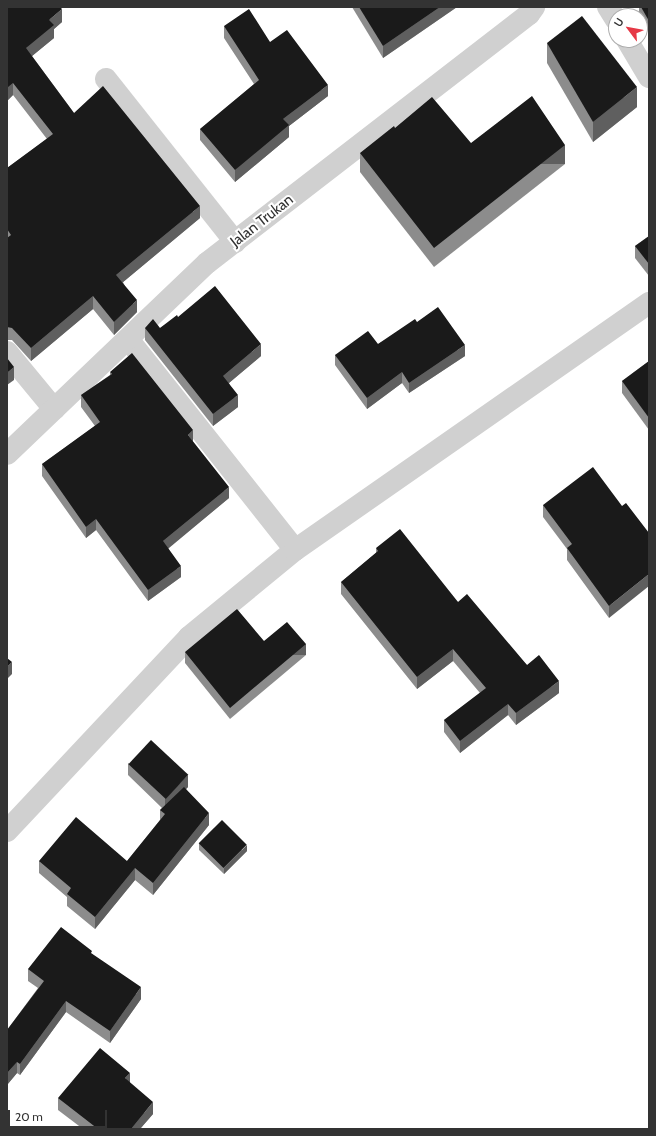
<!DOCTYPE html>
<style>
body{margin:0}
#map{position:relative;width:656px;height:1136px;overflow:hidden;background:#fff;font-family:Cabin,sans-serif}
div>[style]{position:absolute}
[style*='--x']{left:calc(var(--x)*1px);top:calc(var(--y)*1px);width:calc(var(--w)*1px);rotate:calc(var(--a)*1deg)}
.minor>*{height:22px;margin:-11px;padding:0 11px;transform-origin:11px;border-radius:11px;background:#d0d0d0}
.tertiary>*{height:22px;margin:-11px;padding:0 11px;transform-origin:11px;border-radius:11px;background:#d0d0d0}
.wall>*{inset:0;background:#8c8c8c}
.shaded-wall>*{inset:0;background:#5f5f5f;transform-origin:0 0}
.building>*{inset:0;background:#1a1a1a;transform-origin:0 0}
span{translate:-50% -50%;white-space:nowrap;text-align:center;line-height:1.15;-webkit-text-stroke:4px #fff;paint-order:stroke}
.street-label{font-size:15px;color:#333}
.frame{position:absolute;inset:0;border:8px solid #333;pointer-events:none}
.north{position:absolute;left:608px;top:8px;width:40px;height:40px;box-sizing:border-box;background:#fff;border:1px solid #adadad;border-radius:50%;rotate:302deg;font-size:11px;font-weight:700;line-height:16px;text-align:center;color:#333}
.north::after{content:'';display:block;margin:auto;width:14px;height:18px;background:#e63946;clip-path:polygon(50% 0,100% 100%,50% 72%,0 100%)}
.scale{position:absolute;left:8px;top:1110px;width:99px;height:18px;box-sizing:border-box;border:2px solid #333;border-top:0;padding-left:5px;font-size:12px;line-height:14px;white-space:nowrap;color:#333;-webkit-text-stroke:3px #fff;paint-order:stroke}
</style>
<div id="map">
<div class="minor">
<div style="--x:608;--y:7;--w:15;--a:58"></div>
<div style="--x:627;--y:40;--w:43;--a:59.3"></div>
<div style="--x:106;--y:79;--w:208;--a:51.6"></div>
<div style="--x:128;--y:339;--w:269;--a:51.6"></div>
<div style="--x:7;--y:352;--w:74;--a:50.5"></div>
<div style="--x:7;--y:831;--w:266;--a:-46.8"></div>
<div style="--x:189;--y:637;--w:137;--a:-39.4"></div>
<div style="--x:295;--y:550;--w:432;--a:-34.9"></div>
</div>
<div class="tertiary">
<div style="--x:7;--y:454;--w:277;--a:-43.7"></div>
<div style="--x:207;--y:263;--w:407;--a:-37.7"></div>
<div style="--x:529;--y:14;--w:9;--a:-54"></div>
</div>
<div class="wall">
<div style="clip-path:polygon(7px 7px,62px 22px,54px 29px,54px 38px,32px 56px,74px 113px,200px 218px,123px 282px,137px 312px,114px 335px,93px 309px,31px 361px,12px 340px,7px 340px,7px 168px,47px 139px,13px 95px,7px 101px)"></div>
<div style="clip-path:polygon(352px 7px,457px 7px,383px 58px)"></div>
<div style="clip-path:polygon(639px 7px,649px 7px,649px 33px,639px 14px)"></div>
<div style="clip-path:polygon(224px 26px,270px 42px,328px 96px,289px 126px,289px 137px,235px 182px,200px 140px,200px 129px,254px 84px,224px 38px)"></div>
<div style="clip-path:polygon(547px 43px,637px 107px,593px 142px,547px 63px)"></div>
<div style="clip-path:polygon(471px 143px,565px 164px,434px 267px,360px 172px,360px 153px)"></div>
<div style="clip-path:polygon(649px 236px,649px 276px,635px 258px,635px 246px)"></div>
<div style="clip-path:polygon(178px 317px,261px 356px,229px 383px,238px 407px,213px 426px,145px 340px,145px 328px,160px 328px)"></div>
<div style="clip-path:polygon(417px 322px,465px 356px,409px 393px,402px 383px,367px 409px,335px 365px,335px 355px,378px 344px)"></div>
<div style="clip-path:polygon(649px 361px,649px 430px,622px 393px,622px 381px)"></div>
<div style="clip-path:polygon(110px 372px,193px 442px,229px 498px,168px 548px,181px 577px,148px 601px,96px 530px,86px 538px,42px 476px,42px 464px,95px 426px,81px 407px,81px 395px,110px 375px)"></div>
<div style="clip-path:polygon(543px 505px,622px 506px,609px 618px,567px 560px,567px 549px,543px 517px)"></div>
<div style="clip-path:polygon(376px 548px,458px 602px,527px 665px,559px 693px,516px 725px,508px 715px,460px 753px,444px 732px,444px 720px,480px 693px,453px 661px,417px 689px,341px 594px,341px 582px,376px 553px)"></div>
<div style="clip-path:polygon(264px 641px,306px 655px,230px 719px,185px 663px,185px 652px)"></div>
<div style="clip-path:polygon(128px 763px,188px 787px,186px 789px,209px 825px,153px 895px,135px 880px,95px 929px,67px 906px,67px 897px,39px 873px,39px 861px,127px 861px,160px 820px,160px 810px,162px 808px,128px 775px)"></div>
<div style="clip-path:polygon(199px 843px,247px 851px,224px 874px,199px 850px)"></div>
<div style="clip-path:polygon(92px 954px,141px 999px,110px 1043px,66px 1012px,20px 1075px,17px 1073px,7px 1085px,7px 1030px,38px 988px,28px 981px,28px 969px)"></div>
<div style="clip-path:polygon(58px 1098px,153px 1114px,140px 1129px,83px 1129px,58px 1110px)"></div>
</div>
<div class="shaded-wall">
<div style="clip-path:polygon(440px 7px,457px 7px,383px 58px,383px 46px)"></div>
<div style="clip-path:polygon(62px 9px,62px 22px,54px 29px,54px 38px,26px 61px,26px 48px,49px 20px)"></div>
<div style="clip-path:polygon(13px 83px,13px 95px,7px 101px,7px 88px)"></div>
<div style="clip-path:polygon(328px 85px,328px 96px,289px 126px,289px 137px,235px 182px,235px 170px,283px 119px)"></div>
<div style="clip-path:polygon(637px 87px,637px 107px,593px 142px,593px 122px)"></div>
<div style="left:565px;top:145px;width:19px;height:167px;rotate:90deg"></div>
<div style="clip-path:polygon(200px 206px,200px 218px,116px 288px,116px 275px)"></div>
<div style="clip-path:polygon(93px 296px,93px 309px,31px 361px,31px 348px)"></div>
<div style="clip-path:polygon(137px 300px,137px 312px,114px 335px,114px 322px)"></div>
<div style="clip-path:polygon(261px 344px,261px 356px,223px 388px,223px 376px)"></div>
<div style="clip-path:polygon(465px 345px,465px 356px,409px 393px,409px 383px)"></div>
<div style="clip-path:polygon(14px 367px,14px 380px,7px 385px,7px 373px)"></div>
<div style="clip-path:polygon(402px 372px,402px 383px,367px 409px,367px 398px)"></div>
<div style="clip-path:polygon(238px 395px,238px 407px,213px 426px,213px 414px)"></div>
<div style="clip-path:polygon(193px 430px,193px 442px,188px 435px)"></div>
<div style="clip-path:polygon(229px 487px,229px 498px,163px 553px,163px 541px)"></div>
<div style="clip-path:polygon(96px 519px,96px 530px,86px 538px,86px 527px)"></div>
<div style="clip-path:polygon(181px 566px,181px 577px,148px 601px,148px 590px)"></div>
<div style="clip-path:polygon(649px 574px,649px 586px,609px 618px,609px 606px)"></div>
<div style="left:306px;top:644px;width:11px;height:99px;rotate:90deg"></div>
<div style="clip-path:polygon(453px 649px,453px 661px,417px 689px,417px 677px)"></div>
<div style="clip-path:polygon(12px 662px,12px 674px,7px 679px,7px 667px)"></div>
<div style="clip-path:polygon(559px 681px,559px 693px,516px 725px,516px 713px)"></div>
<div style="clip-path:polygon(508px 704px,508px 715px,460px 753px,460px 741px)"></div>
<div style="clip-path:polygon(188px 775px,188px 787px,165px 811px,165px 799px)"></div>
<div style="clip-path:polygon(209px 813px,209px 825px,153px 895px,153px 883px)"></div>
<div style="clip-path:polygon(247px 845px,247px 851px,224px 874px,224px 868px)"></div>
<div style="clip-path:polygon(135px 868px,135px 880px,95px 929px,95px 917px)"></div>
<div style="clip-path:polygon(141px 987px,141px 999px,110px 1043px,110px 1031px)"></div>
<div style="clip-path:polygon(66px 1001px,66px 1012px,20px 1075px,20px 1064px)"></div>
<div style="clip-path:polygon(17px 1062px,17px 1073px,7px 1085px,7px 1073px)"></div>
<div style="clip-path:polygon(130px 1073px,130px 1085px,125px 1078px)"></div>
<div style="clip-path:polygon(153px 1102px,153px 1114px,140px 1129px,131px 1129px)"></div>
</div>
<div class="building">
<div style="clip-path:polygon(7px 7px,60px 7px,62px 9px,49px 20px,54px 25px,26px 48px,74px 113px,103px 86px,200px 206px,116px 275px,137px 300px,114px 322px,93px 296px,31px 348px,12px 328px,7px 327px,7px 238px,11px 235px,7px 229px,7px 168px,53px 134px,13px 83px,7px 88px)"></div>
<div style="clip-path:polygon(359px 7px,440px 7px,383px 46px)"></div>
<div style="clip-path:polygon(641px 7px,649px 7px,649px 21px)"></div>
<div style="clip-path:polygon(249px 9px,270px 42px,287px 30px,328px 85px,283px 119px,289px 125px,235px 170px,200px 129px,259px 80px,224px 26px)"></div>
<div style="clip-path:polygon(582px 16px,637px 87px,593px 122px,547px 43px)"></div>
<div style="clip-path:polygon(532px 96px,565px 145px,434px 248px,360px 153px,394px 126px,395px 128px,432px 97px,471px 143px)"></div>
<div style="clip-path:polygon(649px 236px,649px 264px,635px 246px)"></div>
<div style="clip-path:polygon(215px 286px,261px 344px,223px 376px,238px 395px,213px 414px,145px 328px,153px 319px,160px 328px,177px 315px,178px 317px)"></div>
<div style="clip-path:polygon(438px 307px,465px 345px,409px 383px,402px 372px,367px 398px,335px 355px,368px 331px,378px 344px,415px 319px,417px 322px)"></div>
<div style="clip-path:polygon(132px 353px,193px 430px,188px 435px,229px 487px,163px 541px,181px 566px,148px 590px,96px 519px,86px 527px,42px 464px,100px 422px,81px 395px,112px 374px,110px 372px)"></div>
<div style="clip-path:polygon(7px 358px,14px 367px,7px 373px)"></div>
<div style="clip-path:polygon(649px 361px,649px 418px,622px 381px)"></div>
<div style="clip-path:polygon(593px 467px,622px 506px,626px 503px,649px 533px,649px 574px,609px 606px,567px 548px,572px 544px,543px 505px)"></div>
<div style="clip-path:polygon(400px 529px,458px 602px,467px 594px,527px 665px,539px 655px,559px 681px,516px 713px,508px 704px,460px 741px,444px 720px,486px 688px,453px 649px,417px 677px,341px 582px,378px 551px,376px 548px)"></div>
<div style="clip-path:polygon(237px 609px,264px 641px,287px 622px,306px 644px,230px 708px,185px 652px)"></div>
<div style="clip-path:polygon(7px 658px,12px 662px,7px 667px)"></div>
<div style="left:151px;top:740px;width:51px;height:33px;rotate:43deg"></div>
<div style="clip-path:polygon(184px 787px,209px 813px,153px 883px,135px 868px,95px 917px,67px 894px,71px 888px,39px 861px,76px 817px,127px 861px,165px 814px,160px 810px)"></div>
<div style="left:222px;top:820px;width:35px;height:33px;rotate:45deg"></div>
<div style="clip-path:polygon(61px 927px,92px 951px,91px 953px,141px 987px,110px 1031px,66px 1001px,20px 1064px,17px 1062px,7px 1073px,7px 1030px,44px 981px,28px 969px)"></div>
<div style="clip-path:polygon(100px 1048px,130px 1073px,125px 1078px,153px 1102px,131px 1129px,98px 1129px,58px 1098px)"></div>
</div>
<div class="street-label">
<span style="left:262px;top:221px;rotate:-38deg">Jalan Trukan</span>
</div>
<div class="frame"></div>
<div class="north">U</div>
<div class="scale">20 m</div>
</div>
